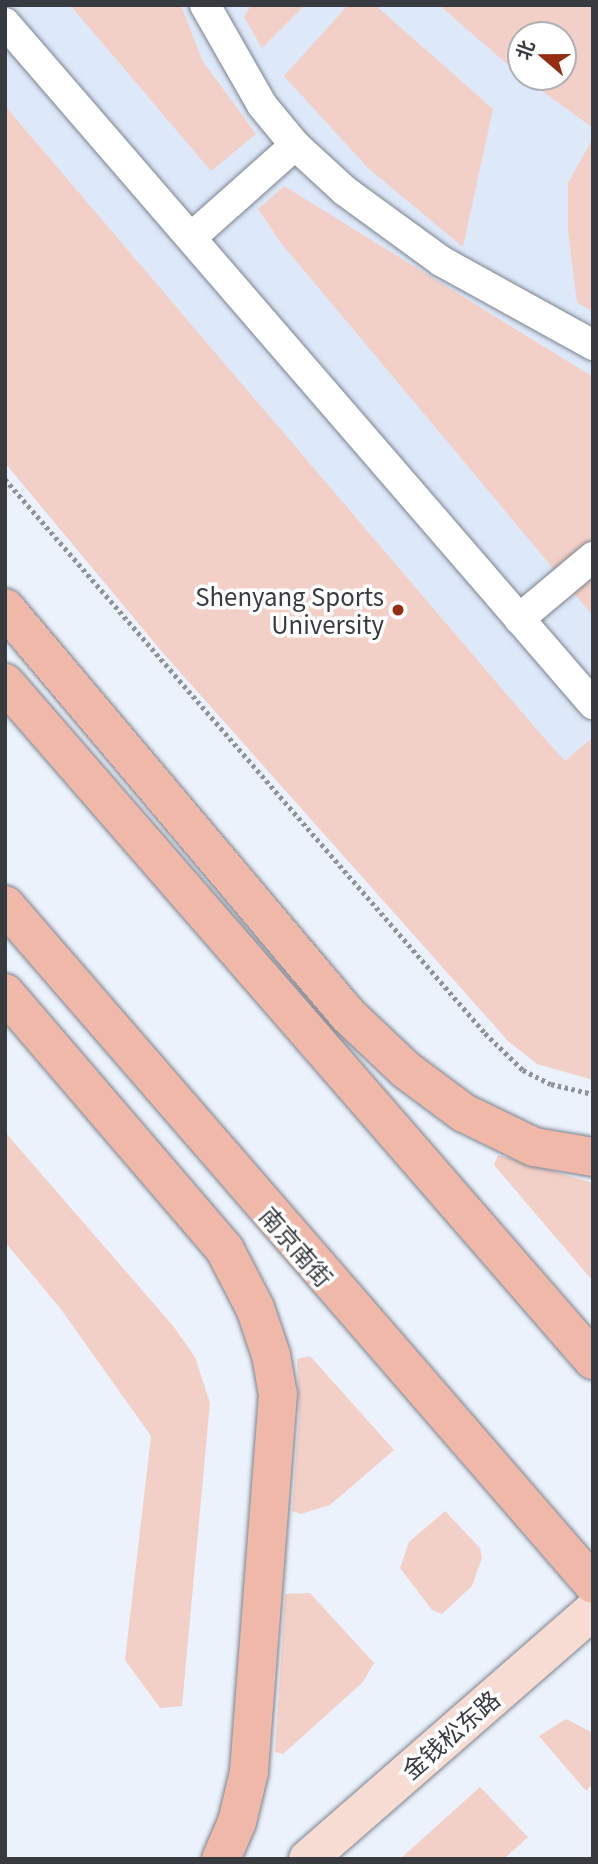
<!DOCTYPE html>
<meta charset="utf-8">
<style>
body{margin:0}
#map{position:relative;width:598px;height:1864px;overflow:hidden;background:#ebf2fc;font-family:Georgia,"Noto Sans SC",serif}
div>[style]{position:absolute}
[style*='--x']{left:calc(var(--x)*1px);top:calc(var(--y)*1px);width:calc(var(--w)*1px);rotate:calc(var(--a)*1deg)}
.built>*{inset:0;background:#dde8f9}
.green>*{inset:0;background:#f3d0c7}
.path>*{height:4.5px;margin-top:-2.25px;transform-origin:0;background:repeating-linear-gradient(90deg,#8e939a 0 3.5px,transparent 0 7px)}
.roads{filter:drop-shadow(0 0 2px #7c838c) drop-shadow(0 0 2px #7c838c)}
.service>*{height:30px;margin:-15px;padding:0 15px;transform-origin:15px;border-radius:15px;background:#fff}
.secondary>*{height:38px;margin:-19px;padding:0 19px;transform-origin:19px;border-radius:19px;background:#f7dcd4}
.primary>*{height:38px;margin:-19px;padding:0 19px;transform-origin:19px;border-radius:19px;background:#efb8a9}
.dots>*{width:19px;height:19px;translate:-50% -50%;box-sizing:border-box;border:4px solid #fff;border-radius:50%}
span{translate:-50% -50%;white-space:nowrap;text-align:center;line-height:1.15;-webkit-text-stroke:7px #fff;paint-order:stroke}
.poi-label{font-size:24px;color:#373a3e}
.right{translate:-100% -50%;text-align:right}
.street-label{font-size:24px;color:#373a3e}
.frame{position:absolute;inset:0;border:7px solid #373a3e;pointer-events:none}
.north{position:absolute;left:507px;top:21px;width:70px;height:70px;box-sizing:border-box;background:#fff;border:2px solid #afb0b2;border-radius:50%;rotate:290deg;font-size:19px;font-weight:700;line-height:28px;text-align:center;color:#373a3e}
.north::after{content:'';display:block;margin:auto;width:24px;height:32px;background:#952d10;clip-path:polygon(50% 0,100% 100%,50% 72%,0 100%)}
</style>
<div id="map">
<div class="built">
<div style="clip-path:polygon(evenodd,5px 5px,593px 5px,593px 1035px,5px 373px,5px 5px,521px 35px,563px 35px,563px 77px,521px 77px,521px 35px)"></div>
</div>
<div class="green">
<div style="clip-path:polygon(70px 5px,181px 5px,202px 60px,256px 134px,211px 171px)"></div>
<div style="clip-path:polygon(251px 5px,305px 5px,262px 48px,244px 17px)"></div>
<div style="clip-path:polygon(348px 5px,375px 5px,493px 109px,463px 247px,368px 168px,284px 76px)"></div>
<div style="clip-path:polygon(439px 5px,593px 5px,593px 128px,523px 77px,563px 77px,563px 35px,521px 35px,521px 76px)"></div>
<div style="clip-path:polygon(5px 106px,537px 730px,565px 761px,593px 737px,593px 1080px,537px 1064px,508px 1041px,163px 653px,5px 463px)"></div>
<div style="clip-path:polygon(593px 138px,593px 311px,577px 303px,568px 231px,568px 183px)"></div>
<div style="clip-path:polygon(284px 186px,593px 377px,593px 616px,281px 243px,258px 209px)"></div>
<div style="clip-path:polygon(5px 1132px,174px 1327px,195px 1357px,210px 1403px,182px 1706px,160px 1708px,125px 1660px,151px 1436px,60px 1308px,5px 1242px)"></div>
<div style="clip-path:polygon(498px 1155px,593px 1183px,592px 1280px,494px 1165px)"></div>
<div style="clip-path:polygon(310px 1356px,394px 1450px,330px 1505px,301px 1514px,292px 1511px,299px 1414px,297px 1359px)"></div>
<div style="clip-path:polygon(445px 1511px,480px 1548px,482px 1558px,472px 1586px,442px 1614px,432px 1610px,400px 1568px,409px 1542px)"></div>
<div style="clip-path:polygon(310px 1593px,374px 1663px,363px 1682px,283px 1754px,275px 1752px,285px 1594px)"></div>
<div style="clip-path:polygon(566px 1719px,593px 1733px,593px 1784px,586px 1791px,539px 1736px)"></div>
<div style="clip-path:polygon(480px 1787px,528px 1837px,504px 1859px,400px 1859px)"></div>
</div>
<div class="path">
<div style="--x:5;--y:479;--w:733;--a:49.09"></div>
<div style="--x:485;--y:1033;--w:53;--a:44.2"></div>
<div style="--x:523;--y:1070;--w:31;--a:27"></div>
<div style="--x:551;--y:1084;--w:43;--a:13.4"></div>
</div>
<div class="roads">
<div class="service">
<div style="--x:205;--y:5;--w:115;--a:60.3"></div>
<div style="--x:262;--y:105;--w:52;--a:50.5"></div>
<div style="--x:295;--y:145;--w:68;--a:42.6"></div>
<div style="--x:345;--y:191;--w:119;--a:36.1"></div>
<div style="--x:441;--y:261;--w:174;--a:28.9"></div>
<div style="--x:5;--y:23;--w:900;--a:49.19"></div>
<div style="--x:193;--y:236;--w:137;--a:-41.7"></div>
<div style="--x:519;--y:619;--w:97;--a:-40"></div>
</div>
<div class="secondary">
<div style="--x:308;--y:1859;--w:378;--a:-41.1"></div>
</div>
<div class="primary">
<div style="--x:5;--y:608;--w:532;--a:49.88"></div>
<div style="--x:348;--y:1015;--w:80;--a:43.5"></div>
<div style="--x:406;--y:1070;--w:72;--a:36.6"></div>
<div style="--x:464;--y:1113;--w:78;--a:25.9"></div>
<div style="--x:534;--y:1147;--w:60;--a:9.6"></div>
<div style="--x:5;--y:683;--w:897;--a:49.02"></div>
<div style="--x:5;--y:905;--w:898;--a:49.11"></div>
<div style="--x:5;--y:993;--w:338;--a:49.4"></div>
<div style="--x:225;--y:1250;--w:65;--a:62.7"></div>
<div style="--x:255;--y:1308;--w:50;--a:71.2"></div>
<div style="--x:271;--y:1355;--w:40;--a:80"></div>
<div style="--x:278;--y:1394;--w:379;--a:94.4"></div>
<div style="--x:249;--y:1772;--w:51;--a:103.5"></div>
<div style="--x:237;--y:1822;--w:40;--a:113.4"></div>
</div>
</div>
<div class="dots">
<div style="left:398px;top:610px;background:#952d10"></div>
</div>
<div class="poi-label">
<span class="right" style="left:384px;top:610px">Shenyang Sports<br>University</span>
</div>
<div class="street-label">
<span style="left:297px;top:1246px;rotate:49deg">南京南街</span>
<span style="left:450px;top:1734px;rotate:-41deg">金钱松东路</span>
</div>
<div class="frame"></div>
<div class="north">北</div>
</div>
